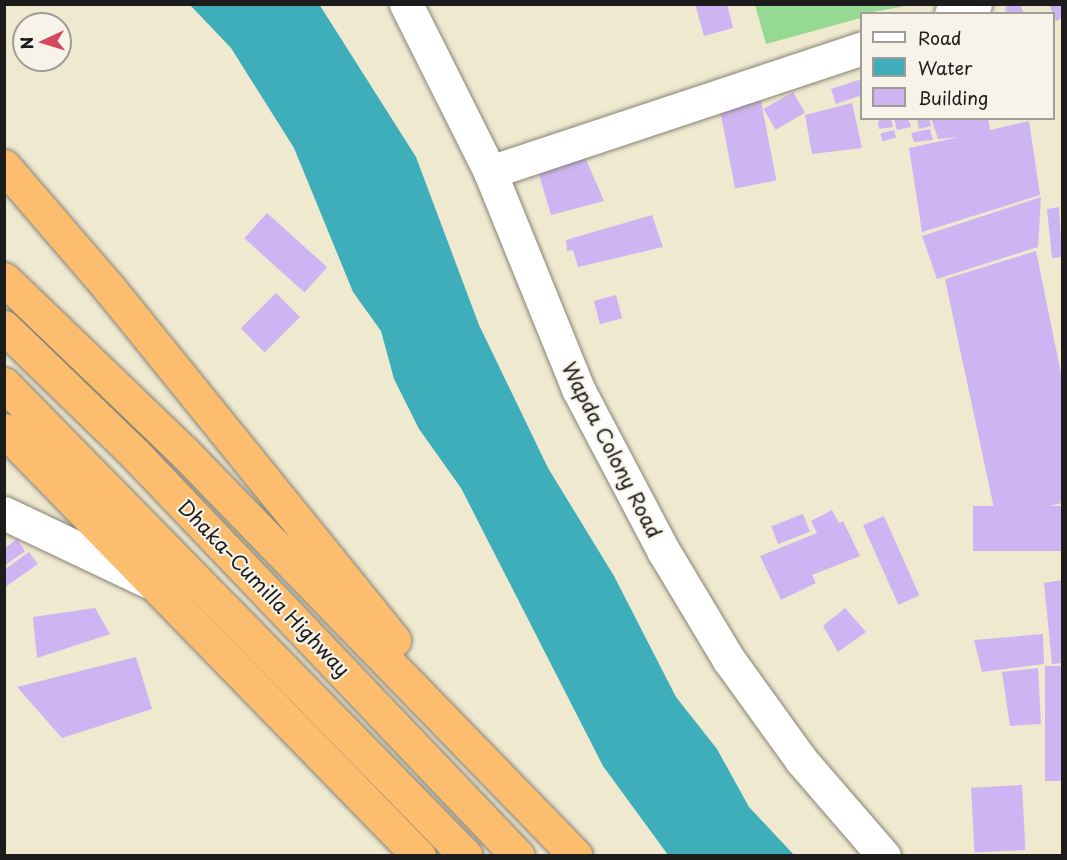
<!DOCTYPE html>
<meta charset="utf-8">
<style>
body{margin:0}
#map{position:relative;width:1067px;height:860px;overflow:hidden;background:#efe9d0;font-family:"Playpen Sans",sans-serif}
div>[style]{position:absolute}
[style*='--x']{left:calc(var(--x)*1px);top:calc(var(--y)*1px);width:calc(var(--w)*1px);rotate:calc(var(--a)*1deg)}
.green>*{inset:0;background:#95d992}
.water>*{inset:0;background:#3faebb}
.building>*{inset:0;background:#ceb4f2;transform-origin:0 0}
.roads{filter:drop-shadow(0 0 2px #868276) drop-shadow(0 0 2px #868276)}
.minor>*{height:33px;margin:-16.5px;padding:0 16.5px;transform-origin:16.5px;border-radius:16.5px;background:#fff}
.highway>*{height:33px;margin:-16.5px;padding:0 16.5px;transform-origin:16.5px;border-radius:16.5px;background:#fcbd6f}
span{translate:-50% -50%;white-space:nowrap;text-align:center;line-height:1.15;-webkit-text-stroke:4.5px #f7f3e8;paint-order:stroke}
.street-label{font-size:20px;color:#1c1c1c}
.frame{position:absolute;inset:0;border:6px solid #1c1c1c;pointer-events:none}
.legend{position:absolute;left:860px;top:12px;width:195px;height:108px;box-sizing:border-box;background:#f7f3e8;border:2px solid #9f9d96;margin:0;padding:8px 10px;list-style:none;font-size:18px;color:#1c1c1c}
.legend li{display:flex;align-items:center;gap:12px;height:30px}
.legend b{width:30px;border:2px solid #9f9d96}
.north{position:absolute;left:12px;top:12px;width:60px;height:60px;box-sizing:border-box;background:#f7f3e8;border:2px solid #9f9d96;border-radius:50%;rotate:266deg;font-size:16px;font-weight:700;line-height:24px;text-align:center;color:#1c1c1c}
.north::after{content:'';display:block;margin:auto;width:21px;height:27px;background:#d1495b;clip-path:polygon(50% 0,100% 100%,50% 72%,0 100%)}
</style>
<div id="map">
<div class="green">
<div style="clip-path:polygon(755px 5px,755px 4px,911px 5px,862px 14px,861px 18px,766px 44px)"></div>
</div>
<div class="water">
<div style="clip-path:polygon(319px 4px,416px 157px,479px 325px,548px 468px,614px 576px,676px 697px,717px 749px,749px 807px,794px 855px,668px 855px,603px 766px,461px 488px,419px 429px,394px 379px,381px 331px,353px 292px,294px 148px,231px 48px,190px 5px)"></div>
</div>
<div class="building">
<div style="clip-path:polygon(695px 4px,727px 4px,733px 28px,704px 36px)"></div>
<div style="clip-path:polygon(1011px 4px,1020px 4px,1024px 14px,1007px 14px,1005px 8px)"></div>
<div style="clip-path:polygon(1049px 4px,1062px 4px,1062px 18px,1056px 21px)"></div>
<div style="clip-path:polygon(862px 79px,862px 95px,836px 104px,831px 89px)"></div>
<div style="left:793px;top:92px;width:24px;height:34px;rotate:60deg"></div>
<div style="left:760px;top:96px;width:86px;height:42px;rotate:79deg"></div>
<div style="clip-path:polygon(852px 103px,862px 148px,812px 154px,805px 115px)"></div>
<div style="clip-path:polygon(891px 118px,893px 127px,879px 129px,878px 121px)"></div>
<div style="clip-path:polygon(894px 118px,908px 118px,911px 127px,897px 130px)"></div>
<div style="clip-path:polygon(917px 118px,929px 118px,931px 126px,919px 129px)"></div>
<div style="clip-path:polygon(931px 118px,988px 118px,990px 130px,1029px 121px,1040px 195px,922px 232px,909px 148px,959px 137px,938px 139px)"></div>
<div style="clip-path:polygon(930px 129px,933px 140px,914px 142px,911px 133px)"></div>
<div style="left:894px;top:130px;width:8px;height:14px;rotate:76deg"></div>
<div style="clip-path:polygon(585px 157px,604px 201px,551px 215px,537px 168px)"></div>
<div style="clip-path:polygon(1041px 197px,1038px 247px,937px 279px,922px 236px)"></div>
<div style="clip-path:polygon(1059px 207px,1062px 257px,1052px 258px,1047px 209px)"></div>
<div style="left:267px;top:213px;width:81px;height:34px;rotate:42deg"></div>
<div style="clip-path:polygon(652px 215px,663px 247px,578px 267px,573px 250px,567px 251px,566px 240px)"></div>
<div style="clip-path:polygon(1036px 251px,1062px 378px,1062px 503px,996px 518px,945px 279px)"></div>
<div style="left:276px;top:293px;width:34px;height:50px;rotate:45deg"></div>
<div style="left:616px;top:295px;width:24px;height:23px;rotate:75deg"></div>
<div style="left:1062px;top:506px;width:45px;height:89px;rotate:90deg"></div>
<div style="clip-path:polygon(832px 510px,839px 523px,843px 521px,860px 556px,812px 575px,816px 583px,781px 600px,760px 556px,817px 533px,811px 521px)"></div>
<div style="left:803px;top:514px;width:19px;height:34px;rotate:69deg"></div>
<div style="left:884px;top:516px;width:87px;height:23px;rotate:66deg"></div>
<div style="clip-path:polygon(17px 539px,25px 551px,4px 566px,4px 549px)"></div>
<div style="clip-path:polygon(29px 552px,38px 564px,4px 588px,4px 570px)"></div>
<div style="clip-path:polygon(1062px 580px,1062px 663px,1052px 664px,1044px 583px)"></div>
<div style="clip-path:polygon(95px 608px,110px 634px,37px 658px,33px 617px)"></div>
<div style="clip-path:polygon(845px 608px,866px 632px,838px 652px,823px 626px)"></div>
<div style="clip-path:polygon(1043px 634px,1044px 664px,982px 672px,974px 640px)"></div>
<div style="clip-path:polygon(136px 657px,152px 709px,62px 738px,17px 687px)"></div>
<div style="left:1062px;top:666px;width:115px;height:17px;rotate:90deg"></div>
<div style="clip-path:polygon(1038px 668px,1041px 724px,1010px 726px,1002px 672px)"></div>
<div style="left:1022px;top:785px;width:65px;height:51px;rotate:87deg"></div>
</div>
<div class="roads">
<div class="minor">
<div style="--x:406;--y:4;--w:188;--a:63.4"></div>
<div style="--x:490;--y:172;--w:234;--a:67.9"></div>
<div style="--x:578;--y:389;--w:184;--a:62.2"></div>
<div style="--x:664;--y:552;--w:126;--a:59"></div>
<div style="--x:729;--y:660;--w:123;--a:54.2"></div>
<div style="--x:801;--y:760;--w:127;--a:49.2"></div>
<div style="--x:951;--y:14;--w:26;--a:-23"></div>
<div style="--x:490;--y:172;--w:392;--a:-18.4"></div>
<div style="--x:4;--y:513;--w:158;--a:25.4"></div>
</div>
<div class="highway">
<div style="--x:4;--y:166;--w:161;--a:49.3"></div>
<div style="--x:109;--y:288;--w:453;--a:51"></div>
<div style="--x:4;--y:279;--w:248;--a:43.9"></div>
<div style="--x:183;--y:451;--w:564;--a:45.86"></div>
<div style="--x:4;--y:327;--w:182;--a:44.1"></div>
<div style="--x:135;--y:454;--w:555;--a:46.39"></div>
<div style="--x:4;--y:384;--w:660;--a:45.61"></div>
<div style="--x:4;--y:430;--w:595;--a:45.75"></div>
</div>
</div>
<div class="street-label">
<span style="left:612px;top:450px;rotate:63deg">Wapda Colony Road</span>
<span style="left:264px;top:588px;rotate:46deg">Dhaka–Cumilla Highway</span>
</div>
<div class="frame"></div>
<ul class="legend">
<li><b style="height:8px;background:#fff"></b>Road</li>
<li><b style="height:16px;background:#3faebb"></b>Water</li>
<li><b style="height:16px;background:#ceb4f2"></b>Building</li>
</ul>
<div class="north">N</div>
</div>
